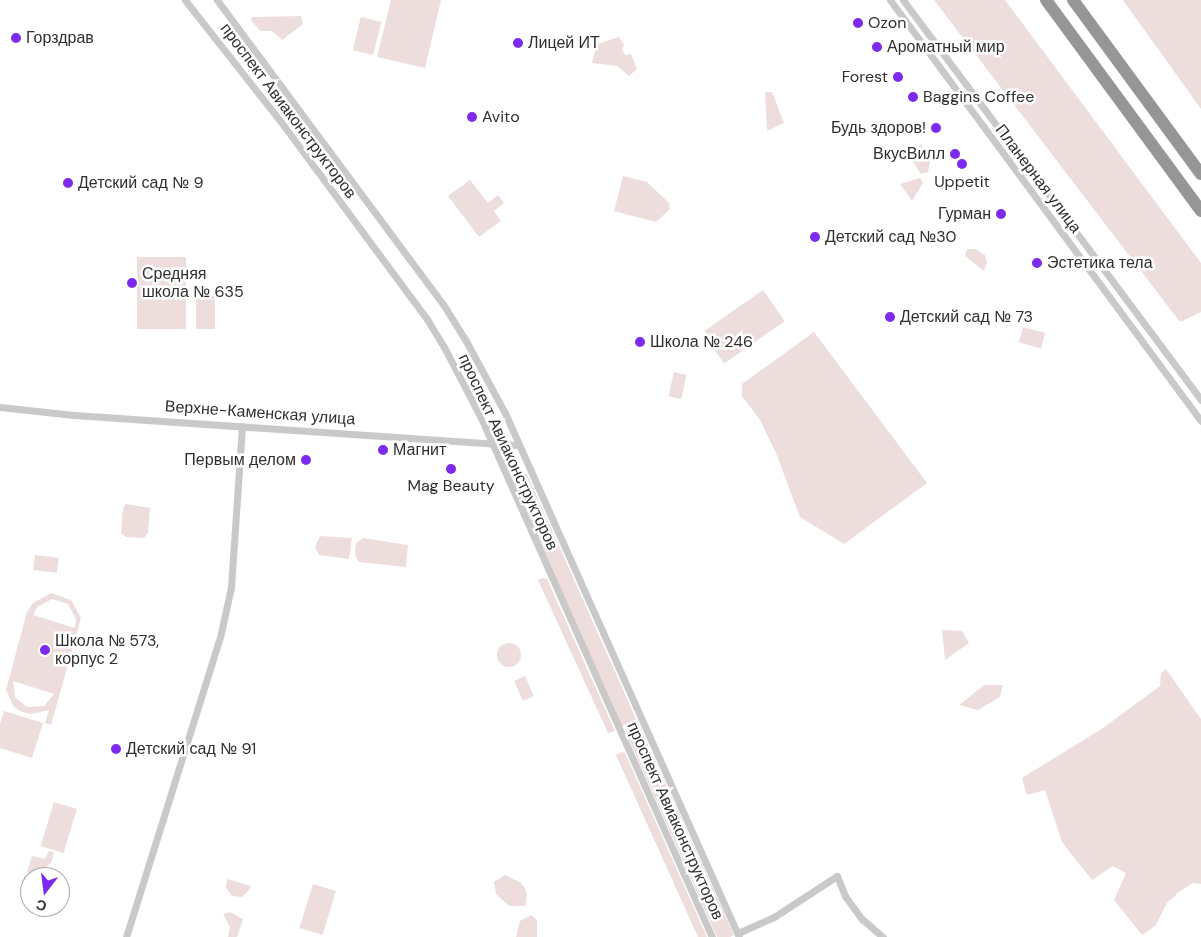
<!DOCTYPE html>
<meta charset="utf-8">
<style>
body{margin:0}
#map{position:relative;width:1201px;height:937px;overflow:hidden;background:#fff;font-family:"DM Sans",sans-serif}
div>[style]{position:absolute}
.green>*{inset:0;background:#eddddd;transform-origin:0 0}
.round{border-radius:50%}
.street>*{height:7px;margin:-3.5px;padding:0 3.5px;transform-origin:3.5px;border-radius:3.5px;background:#c9c9c9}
.highway>*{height:12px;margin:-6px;padding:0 6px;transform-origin:6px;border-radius:6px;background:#969696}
.dots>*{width:14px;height:14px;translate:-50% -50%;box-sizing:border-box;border:2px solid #fff;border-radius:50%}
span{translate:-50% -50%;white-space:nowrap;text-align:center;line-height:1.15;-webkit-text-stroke:5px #fff;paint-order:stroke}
.poi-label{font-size:16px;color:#2f2f2f}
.left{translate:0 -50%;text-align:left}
.right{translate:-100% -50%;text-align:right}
.street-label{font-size:16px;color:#2f2f2f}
.north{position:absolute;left:20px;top:867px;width:50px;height:50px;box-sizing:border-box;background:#fff;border:1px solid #acacac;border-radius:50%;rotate:195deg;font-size:14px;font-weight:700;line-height:20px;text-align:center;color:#2f2f2f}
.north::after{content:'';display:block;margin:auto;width:18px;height:22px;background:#7c2aed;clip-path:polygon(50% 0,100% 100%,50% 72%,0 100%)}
</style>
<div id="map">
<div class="green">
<div style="clip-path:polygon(391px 0,441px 0,425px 68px,377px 57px)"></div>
<div style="clip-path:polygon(934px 0,1005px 0,1201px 263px,1201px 312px,1180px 322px)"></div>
<div style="clip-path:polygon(1123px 0,1201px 0,1201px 109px)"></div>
<div style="clip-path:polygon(301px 16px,303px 24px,282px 40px,272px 31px,260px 31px,251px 20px,252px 17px)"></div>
<div style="left:361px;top:17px;width:21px;height:34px;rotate:14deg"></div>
<div style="clip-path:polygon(619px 37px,624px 45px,622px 49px,625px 55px,631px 54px,637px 69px,629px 76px,617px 66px,592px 63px,597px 44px)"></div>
<div style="clip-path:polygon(765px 92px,772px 92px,784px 123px,767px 131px)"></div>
<div style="clip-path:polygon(921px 144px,931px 156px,928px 172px,921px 174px,910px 157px)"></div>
<div style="clip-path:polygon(623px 176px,647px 182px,669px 203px,670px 209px,656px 222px,614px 211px)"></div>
<div style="clip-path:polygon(920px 178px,923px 183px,912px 201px,900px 184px)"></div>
<div style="clip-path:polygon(470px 180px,488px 203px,498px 195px,504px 203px,494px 211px,501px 221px,479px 237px,448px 196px)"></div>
<div style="clip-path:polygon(967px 249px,975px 249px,985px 255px,987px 262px,984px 271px,965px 256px)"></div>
<div style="left:137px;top:257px;width:49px;height:72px"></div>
<div style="left:763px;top:290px;width:38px;height:74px;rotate:55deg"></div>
<div style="left:196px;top:296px;width:19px;height:33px"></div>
<div style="left:1023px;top:327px;width:23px;height:16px;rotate:15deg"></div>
<div style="clip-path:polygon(814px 332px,927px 483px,844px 544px,800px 517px,776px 453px,760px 420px,742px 396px,742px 384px)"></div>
<div style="left:674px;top:372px;width:13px;height:25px;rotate:13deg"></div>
<div style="left:527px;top:474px;width:269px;height:16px;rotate:66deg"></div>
<div style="clip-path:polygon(126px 504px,150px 508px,148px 533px,144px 538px,126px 537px,121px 533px,123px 508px)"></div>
<div style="clip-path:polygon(320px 536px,352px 538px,349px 559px,319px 555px,315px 547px)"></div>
<div style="clip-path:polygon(363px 538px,408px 545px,406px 567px,359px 562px,355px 555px,356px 543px)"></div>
<div style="left:35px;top:555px;width:24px;height:15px;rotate:7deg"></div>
<div style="clip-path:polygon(543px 578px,547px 579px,615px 731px,608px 733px,538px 580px)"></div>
<div style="clip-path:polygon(evenodd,51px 593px,71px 600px,81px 618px,51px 725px,45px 723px,49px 710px,31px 714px,22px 712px,14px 707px,6px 690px,27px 612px,33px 603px,51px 593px,52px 599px,68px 604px,76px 619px,75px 628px,33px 615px,37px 607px,52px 599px,51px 593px,13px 681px,54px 694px,44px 706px,27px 707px,15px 697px,13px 681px)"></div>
<div style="clip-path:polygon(942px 630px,962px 631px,969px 643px,945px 660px)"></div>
<div class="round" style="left:497px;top:643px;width:24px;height:24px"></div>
<div style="clip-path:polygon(1166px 669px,1201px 719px,1201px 884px,1193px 883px,1179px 892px,1167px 903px,1156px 925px,1142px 935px,1114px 900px,1126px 873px,1113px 866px,1092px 880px,1062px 842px,1045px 790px,1027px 795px,1022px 778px,1103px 728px,1160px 686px,1161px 673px)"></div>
<div style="left:525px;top:676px;width:22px;height:12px;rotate:66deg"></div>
<div style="clip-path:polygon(984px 685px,1003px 685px,1000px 697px,978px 710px,959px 705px)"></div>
<div style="clip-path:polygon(4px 711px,43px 723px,32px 758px,0 748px,0 724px)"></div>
<div style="clip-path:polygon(640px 727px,734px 935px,730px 937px,717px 937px,626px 733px)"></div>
<div style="clip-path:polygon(621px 752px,625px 753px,707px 937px,698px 937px,616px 755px)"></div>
<div style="left:54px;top:802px;width:24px;height:46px;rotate:17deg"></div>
<div style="clip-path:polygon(49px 851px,54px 852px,52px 861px,39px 876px,27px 872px,32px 856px,45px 859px)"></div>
<div style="clip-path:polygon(505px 875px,520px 882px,525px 888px,527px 895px,525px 906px,509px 906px,496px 894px,494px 882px)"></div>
<div style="clip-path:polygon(227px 879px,251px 886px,249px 890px,242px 897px,232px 896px,226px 888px)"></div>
<div style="left:313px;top:884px;width:24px;height:46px;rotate:17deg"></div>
<div style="clip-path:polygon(230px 912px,243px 919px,237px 937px,228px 937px,230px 927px,223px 914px)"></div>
<div style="clip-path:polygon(531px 915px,537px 920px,537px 937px,516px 937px,520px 921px)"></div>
</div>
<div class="street">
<div style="left:185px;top:0;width:160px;rotate:51.8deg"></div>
<div style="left:284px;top:126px;width:240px;rotate:53.5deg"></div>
<div style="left:427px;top:319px;width:33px;rotate:59deg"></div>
<div style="left:444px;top:347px;width:82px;rotate:62.5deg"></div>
<div style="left:482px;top:420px;width:566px;rotate:66.02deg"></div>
<div style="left:217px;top:0;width:379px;rotate:53.4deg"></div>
<div style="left:443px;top:304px;width:44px;rotate:58.1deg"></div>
<div style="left:466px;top:341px;width:82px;rotate:61.6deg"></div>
<div style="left:505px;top:413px;width:574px;rotate:65.94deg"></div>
<div style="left:890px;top:0;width:523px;rotate:53.55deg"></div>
<div style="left:903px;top:0;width:499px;rotate:53.3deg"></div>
<div style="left:0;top:407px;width:74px;rotate:6.2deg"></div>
<div style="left:74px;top:415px;width:445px;rotate:3.9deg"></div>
<div style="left:738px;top:933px;width:39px;rotate:-24deg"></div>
<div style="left:774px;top:917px;width:75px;rotate:-33.1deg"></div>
<div style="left:837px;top:876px;width:22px;rotate:68deg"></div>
<div style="left:845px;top:896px;width:29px;rotate:54deg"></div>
<div style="left:862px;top:919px;width:28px;rotate:41deg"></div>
<div style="left:126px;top:937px;width:318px;rotate:-72.6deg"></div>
<div style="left:221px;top:633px;width:47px;rotate:-77.7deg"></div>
<div style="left:231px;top:587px;width:161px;rotate:-86.1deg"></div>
</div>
<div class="highway">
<div style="left:1046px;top:0;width:262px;rotate:53.7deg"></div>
<div style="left:1073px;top:0;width:216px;rotate:53.7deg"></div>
</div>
<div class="dots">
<div style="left:858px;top:23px;background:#7c2aed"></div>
<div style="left:16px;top:38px;background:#7c2aed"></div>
<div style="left:518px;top:43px;background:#7c2aed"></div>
<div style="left:877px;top:47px;background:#7c2aed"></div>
<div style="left:898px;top:77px;background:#7c2aed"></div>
<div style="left:913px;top:97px;background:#7c2aed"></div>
<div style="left:472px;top:117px;background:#7c2aed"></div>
<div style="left:936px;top:128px;background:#7c2aed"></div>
<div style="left:955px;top:154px;background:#7c2aed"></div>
<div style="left:962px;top:164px;background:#7c2aed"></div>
<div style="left:68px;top:183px;background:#7c2aed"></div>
<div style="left:1001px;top:214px;background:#7c2aed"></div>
<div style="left:815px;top:237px;background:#7c2aed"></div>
<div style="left:1037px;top:263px;background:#7c2aed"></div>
<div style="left:132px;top:283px;background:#7c2aed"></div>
<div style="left:890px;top:317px;background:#7c2aed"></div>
<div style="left:640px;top:342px;background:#7c2aed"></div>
<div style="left:383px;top:450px;background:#7c2aed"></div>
<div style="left:306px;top:460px;background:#7c2aed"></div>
<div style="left:451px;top:469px;background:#7c2aed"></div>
<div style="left:45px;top:650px;background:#7c2aed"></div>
<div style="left:116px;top:749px;background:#7c2aed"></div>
</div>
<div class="poi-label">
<span class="left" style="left:868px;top:23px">Ozon</span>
<span class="left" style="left:26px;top:38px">Горздрав</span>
<span class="left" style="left:528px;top:43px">Лицей ИТ</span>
<span class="left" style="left:887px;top:47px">Ароматный мир</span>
<span class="right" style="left:888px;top:77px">Forest</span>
<span class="left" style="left:923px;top:97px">Baggins Coffee</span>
<span class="left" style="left:482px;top:117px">Avito</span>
<span class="right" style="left:926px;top:128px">Будь здоров!</span>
<span class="right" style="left:945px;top:154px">ВкусВилл</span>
<span style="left:962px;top:182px">Uppetit</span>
<span class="left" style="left:78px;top:183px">Детский сад № 9</span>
<span class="right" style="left:991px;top:214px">Гурман</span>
<span class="left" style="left:825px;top:237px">Детский сад №30</span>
<span class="left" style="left:1047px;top:263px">Эстетика тела</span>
<span class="left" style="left:142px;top:283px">Средняя<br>школа № 635</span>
<span class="left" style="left:900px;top:317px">Детский сад № 73</span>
<span class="left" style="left:650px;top:342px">Школа № 246</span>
<span class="left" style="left:393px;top:450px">Магнит</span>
<span class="right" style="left:296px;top:460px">Первым делом</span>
<span style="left:451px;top:486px">Mag Beauty</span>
<span class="left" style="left:55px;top:650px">Школа № 573,<br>корпус 2</span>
<span class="left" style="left:126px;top:749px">Детский сад № 91</span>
</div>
<div class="street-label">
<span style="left:288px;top:111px;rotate:53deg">проспект Авиаконструкторов</span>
<span style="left:1038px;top:179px;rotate:53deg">Планерная улица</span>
<span style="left:260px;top:413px;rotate:4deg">Верхне-Каменская улица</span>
<span style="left:508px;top:452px;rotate:65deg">проспект Авиаконструкторов</span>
<span style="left:675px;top:821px;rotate:66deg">проспект Авиаконструкторов</span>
</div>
<div class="north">С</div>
</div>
